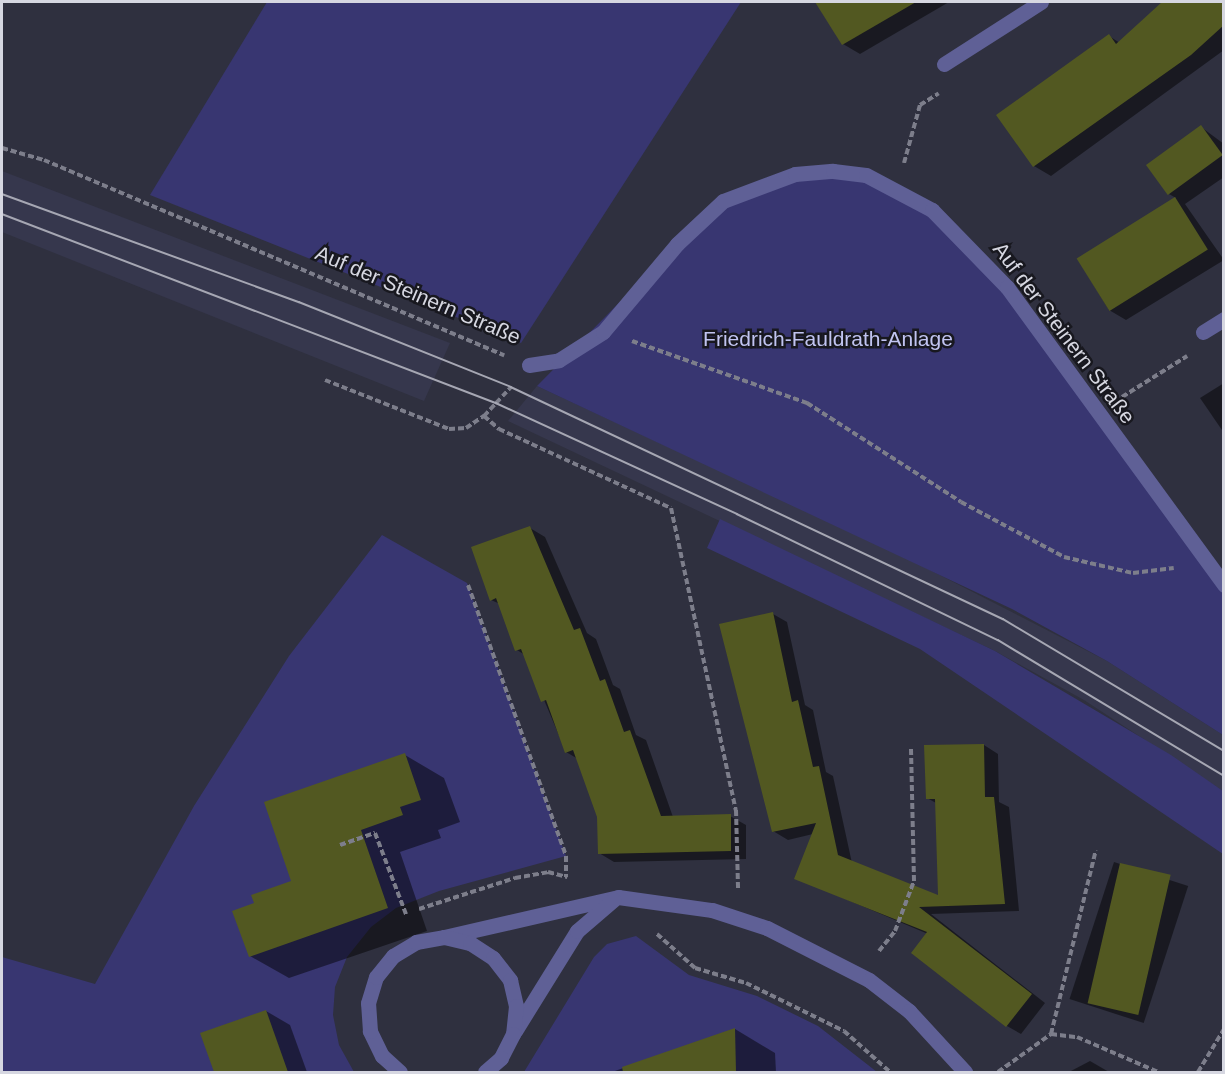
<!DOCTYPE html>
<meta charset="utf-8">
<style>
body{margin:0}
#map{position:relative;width:1225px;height:1074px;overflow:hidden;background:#2f303f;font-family:Arial,sans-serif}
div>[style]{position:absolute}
.built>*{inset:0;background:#36374d}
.green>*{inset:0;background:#383671}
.shadow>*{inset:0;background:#0007;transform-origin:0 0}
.building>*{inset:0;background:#525821;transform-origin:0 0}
.path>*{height:4px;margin-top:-2px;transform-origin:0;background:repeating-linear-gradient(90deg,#7d7e8b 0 6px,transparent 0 9px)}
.minor>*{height:15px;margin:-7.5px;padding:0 7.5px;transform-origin:7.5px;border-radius:7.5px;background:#5f6096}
.tram>*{height:1.5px;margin:-0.75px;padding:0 0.75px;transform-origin:0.75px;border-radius:0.75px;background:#a6a7b3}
span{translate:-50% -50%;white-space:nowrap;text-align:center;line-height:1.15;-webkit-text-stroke:5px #18181f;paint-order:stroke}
.street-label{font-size:21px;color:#d6d7e1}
.park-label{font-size:21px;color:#c1c4f1}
.frame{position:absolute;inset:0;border:3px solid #d6d7e1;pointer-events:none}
</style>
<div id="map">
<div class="built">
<div style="clip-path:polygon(2px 171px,450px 343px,424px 401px,2px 232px)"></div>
<div style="clip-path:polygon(537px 386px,893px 551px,1107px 661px,1223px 735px,1223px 791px,1084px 700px,995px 651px,508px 421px)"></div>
</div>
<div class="green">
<div style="clip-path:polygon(267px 2px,741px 2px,521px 343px,150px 195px)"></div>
<div style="clip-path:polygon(866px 175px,966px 241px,1223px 585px,1223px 735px,1107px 661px,1012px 609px,537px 386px,677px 244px,757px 185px)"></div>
<div style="clip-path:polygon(720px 519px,995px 651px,1171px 755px,1223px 791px,1223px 854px,920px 649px,707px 548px)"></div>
<div style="clip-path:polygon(382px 535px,467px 583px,566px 856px,439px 891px,396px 908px,371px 927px,347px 957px,335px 987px,333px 1015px,339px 1045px,354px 1072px,2px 1072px,2px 957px,95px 984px,194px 806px,289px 656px)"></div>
<div style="clip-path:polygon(636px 936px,689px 975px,757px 996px,818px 1026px,877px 1072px,524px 1072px,594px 957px,607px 944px)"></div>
</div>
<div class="shadow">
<div style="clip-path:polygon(817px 2px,949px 2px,860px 54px,843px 44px)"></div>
<div style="clip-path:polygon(1164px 2px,1224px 2px,1224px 50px,1051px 176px,1034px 166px,998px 115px,1109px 36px,1120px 43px)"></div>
<div style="clip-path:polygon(1201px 127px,1224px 144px,1224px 177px,1185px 204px,1224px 260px,1126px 320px,1109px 310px,1078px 259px,1176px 198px,1169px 194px)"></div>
<div style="clip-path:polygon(1224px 383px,1224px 433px,1200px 398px)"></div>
<div style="clip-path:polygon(530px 528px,545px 537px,587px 633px,596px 639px,613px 685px,620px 689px,636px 735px,646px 740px,673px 817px,730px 816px,746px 825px,746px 859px,614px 862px,599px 853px,598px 816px,578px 759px,566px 752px,525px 655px,517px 650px,500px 604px,491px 600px)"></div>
<div style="clip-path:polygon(773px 614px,787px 622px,805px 705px,813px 710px,826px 772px,833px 776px,852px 863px,940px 897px,936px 803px,927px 798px,984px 745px,998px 754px,999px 802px,1009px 807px,1019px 911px,931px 914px,1045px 1003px,1021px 1034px,1007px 1026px,928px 934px,796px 878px,813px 834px,788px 840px,773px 831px,721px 625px)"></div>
<div style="clip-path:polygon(405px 755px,444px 778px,460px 822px,438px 830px,441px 838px,400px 852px,427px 931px,289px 978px,250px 956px,256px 904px,293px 882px)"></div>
<div style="left:1114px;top:862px;width:78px;height:144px;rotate:18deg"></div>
<div style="clip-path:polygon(266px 1011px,290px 1025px,307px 1072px,216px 1072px,202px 1033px)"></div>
<div style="clip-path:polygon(735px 1029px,775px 1053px,776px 1072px,612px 1072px)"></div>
<div style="clip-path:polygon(1090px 1061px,1109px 1072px,1069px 1072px)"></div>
</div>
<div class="building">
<div style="clip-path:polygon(815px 2px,916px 2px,842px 45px)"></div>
<div style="clip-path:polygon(1162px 2px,1224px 2px,1224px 25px,1191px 55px,1033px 167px,996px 115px,1109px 34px,1116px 44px)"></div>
<div style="left:1201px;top:125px;width:37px;height:68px;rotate:54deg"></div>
<div style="left:1175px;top:197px;width:62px;height:116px;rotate:58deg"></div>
<div style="clip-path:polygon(530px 526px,574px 630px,580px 628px,600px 681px,605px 679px,624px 732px,630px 730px,661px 816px,731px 814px,731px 851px,598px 854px,597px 817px,573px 750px,565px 753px,546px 700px,541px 702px,521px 649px,515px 651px,496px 598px,490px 601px,471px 547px)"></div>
<div style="clip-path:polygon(773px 612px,792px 702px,798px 700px,813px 767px,819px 766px,838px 855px,938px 895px,935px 799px,926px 799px,924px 745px,984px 744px,985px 797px,994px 797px,1005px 904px,919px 907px,1032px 994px,1006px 1027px,911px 953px,927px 932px,794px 879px,816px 823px,772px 832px,719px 624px)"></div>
<div style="clip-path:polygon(405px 753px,421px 800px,400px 807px,403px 815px,361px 830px,388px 908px,249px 957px,232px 911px,254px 903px,251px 895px,291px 881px,264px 802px)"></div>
<div style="left:1120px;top:863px;width:52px;height:144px;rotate:13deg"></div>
<div style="clip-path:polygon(266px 1010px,288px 1072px,214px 1072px,200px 1033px)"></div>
<div style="clip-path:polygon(735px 1028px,736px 1072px,623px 1072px,622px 1067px)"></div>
</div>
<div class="path">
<div style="left:2px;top:148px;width:44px;rotate:15.9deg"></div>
<div style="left:44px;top:160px;width:500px;rotate:23deg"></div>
<div style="left:904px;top:163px;width:60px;rotate:-74.6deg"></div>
<div style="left:920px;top:105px;width:22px;rotate:-32deg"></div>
<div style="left:632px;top:341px;width:186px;rotate:19.5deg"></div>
<div style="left:807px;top:403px;width:183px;rotate:32.7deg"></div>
<div style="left:961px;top:502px;width:117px;rotate:28.1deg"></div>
<div style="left:1064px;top:557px;width:71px;rotate:13.1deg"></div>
<div style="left:1133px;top:573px;width:41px;rotate:-7deg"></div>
<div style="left:325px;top:380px;width:133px;rotate:21.6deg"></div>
<div style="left:449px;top:429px;width:17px;rotate:-3deg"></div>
<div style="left:466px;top:428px;width:22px;rotate:-34deg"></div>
<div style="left:484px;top:416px;width:40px;rotate:-47deg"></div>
<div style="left:1122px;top:397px;width:77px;rotate:-32.2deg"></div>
<div style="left:484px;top:416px;width:20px;rotate:41deg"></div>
<div style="left:499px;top:429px;width:189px;rotate:24.7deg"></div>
<div style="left:671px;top:508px;width:309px;rotate:77.9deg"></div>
<div style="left:736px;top:810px;width:79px;rotate:88.5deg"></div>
<div style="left:468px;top:585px;width:288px;rotate:70.1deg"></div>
<div style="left:566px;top:856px;width:21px;rotate:90deg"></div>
<div style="left:340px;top:845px;width:37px;rotate:-19deg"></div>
<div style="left:375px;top:833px;width:87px;rotate:69.1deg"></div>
<div style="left:419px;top:909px;width:101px;rotate:-17.9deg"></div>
<div style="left:515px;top:878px;width:34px;rotate:-10deg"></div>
<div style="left:548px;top:872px;width:20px;rotate:15deg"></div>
<div style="left:657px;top:934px;width:51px;rotate:41.8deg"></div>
<div style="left:695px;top:968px;width:53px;rotate:16.4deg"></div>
<div style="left:746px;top:983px;width:109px;rotate:26.1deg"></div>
<div style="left:844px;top:1031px;width:62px;rotate:41.7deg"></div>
<div style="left:879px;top:951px;width:26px;rotate:-51deg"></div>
<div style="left:895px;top:931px;width:53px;rotate:-69.2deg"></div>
<div style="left:914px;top:881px;width:133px;rotate:-91.3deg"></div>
<div style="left:1051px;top:1034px;width:189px;rotate:-76.3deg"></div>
<div style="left:998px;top:1072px;width:65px;rotate:-35.6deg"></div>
<div style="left:1051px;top:1034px;width:26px;rotate:7deg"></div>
<div style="left:1077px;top:1037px;width:88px;rotate:23.4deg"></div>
<div style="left:1198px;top:1072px;width:50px;rotate:-58.8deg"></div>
</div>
<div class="minor">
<div style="left:944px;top:64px;width:115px;rotate:-32.6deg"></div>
<div style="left:1203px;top:332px;width:25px;rotate:-32deg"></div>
<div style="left:529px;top:365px;width:30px;rotate:-9deg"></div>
<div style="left:559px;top:360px;width:52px;rotate:-32.5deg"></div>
<div style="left:603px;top:332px;width:115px;rotate:-49.9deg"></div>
<div style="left:677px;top:244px;width:63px;rotate:-43.1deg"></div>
<div style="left:723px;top:201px;width:77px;rotate:-20.6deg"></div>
<div style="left:795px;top:174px;width:38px;rotate:-5deg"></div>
<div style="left:833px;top:171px;width:33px;rotate:7deg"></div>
<div style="left:866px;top:175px;width:75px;rotate:27.9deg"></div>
<div style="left:932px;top:210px;width:107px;rotate:45.8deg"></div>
<div style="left:1007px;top:287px;width:369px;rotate:53.9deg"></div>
<div style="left:444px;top:937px;width:179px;rotate:-12.9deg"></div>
<div style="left:618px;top:897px;width:95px;rotate:7.9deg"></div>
<div style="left:712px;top:910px;width:58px;rotate:18.1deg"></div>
<div style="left:767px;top:928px;width:114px;rotate:27deg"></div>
<div style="left:869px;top:980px;width:51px;rotate:37.8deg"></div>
<div style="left:909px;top:1011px;width:83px;rotate:47.4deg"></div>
<div style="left:515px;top:1031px;width:118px;rotate:-58.2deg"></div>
<div style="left:577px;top:931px;width:48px;rotate:-40.7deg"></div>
<div style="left:400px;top:1072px;width:24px;rotate:-138deg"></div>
<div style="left:382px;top:1056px;width:28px;rotate:-116deg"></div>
<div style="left:370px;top:1031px;width:28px;rotate:-94deg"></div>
<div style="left:368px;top:1003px;width:27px;rotate:-73deg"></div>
<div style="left:376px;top:977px;width:27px;rotate:-51deg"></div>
<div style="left:393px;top:956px;width:27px;rotate:-31deg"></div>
<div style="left:416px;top:942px;width:28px;rotate:-10deg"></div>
<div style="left:444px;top:937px;width:27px;rotate:13deg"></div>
<div style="left:470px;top:943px;width:27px;rotate:33deg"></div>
<div style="left:493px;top:958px;width:28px;rotate:52deg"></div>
<div style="left:510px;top:980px;width:27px;rotate:77deg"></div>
<div style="left:516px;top:1006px;width:28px;rotate:96deg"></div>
<div style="left:513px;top:1034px;width:27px;rotate:117deg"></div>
<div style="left:501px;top:1058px;width:21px;rotate:139deg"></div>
</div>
<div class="tram">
<div style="left:2px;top:194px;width:316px;rotate:20deg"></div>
<div style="left:299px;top:302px;width:228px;rotate:21.8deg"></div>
<div style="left:511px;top:387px;width:544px;rotate:25.25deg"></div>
<div style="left:1003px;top:619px;width:257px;rotate:30.8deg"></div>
<div style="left:2px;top:214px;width:529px;rotate:20.94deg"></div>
<div style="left:496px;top:403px;width:265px;rotate:24.7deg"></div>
<div style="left:737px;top:514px;width:290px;rotate:25.8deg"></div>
<div style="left:998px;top:640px;width:264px;rotate:31deg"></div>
</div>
<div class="street-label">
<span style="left:418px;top:295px;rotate:23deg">Auf der Steinern Straße</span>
<span style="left:1064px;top:333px;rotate:53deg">Auf der Steinern Straße</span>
</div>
<div class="park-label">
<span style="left:828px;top:339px">Friedrich-Fauldrath-Anlage</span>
</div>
<div class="frame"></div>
</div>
